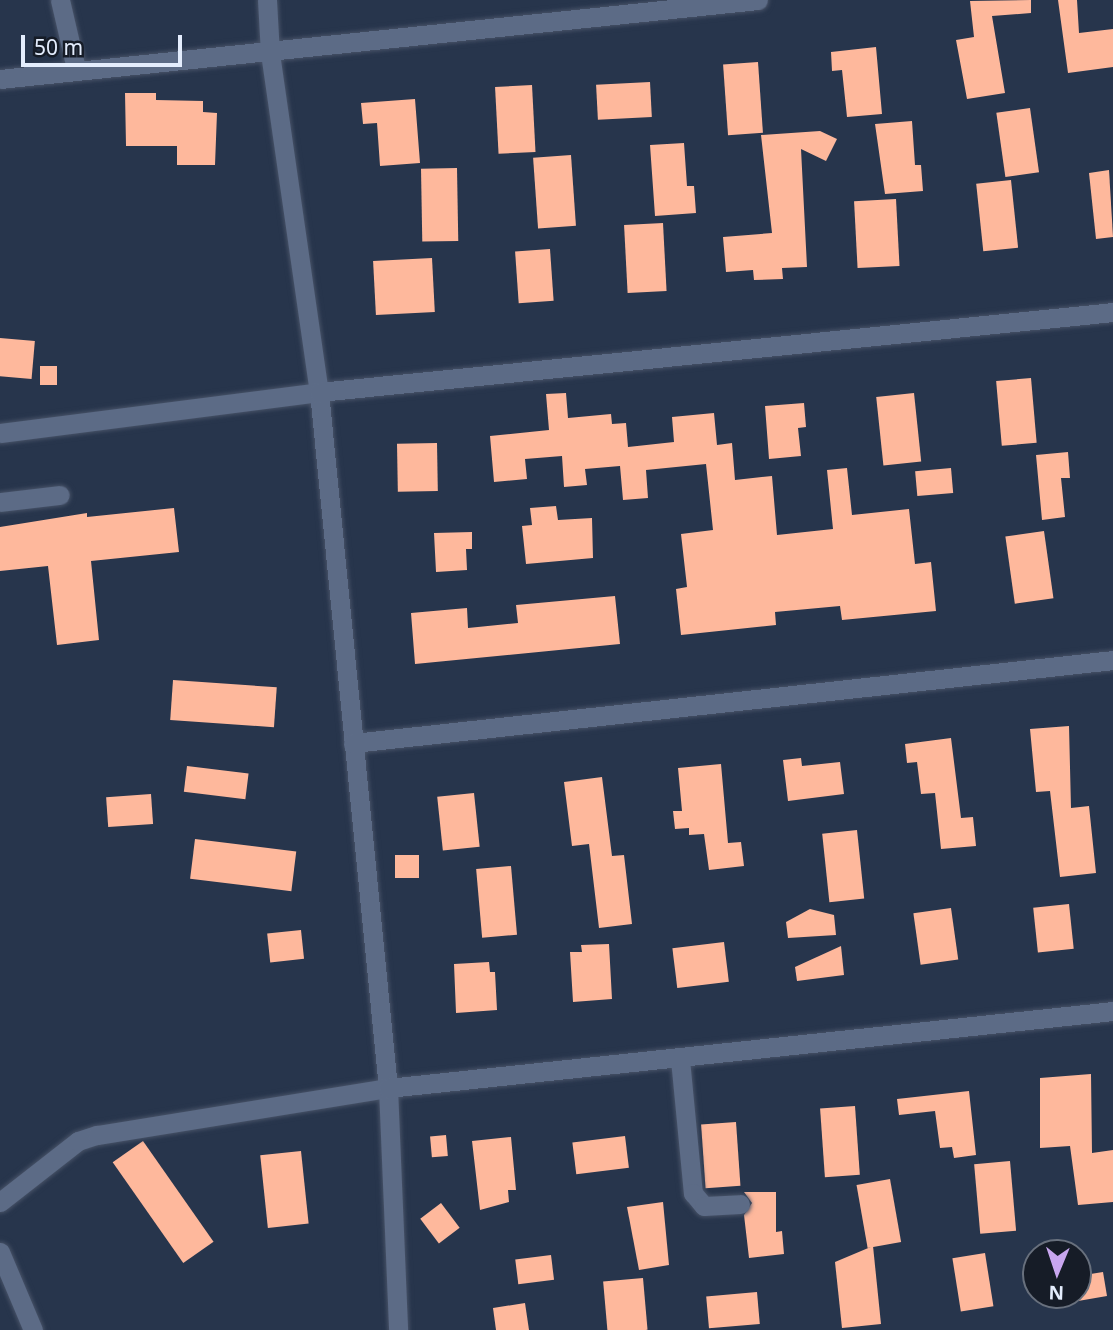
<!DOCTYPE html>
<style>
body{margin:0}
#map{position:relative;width:1113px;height:1330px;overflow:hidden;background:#27354c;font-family:"Noto Sans",sans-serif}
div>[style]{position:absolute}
.building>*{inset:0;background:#feb89c;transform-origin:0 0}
.roads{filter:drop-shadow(0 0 2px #475267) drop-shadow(0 0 2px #475267)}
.minor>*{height:19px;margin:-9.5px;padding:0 9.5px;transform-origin:9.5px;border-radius:9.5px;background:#5c6b86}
span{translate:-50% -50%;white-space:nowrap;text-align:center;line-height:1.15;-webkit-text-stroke:7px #161c27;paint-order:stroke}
.north{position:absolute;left:1022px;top:1239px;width:70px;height:70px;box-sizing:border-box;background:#161c27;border:2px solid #68707d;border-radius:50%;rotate:182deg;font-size:19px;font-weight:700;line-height:28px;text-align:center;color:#e4edfd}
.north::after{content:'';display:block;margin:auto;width:24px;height:32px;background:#c8a6ef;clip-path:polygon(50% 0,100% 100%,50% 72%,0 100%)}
.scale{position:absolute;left:21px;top:35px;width:161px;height:32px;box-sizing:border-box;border:4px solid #e4edfd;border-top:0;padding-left:9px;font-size:21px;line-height:24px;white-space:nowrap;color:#e4edfd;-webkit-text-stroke:5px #161c27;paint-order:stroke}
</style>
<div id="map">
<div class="building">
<div style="clip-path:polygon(1031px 0,1031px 13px,992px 16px,1005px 93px,967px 99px,956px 40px,974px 37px,970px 1px)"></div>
<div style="clip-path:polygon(1058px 0,1077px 0,1079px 33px,1113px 29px,1113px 67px,1068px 73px)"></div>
<div style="clip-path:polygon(876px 47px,882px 114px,847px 117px,842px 70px,832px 71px,831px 52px)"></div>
<div style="left:758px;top:62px;width:71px;height:35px;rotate:86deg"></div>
<div style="left:650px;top:82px;width:35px;height:54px;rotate:87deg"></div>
<div style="left:532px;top:85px;width:67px;height:37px;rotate:87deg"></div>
<div style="clip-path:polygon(125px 93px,156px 93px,156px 100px,203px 101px,203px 112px,217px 113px,215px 165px,177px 165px,177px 146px,126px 146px)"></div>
<div style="clip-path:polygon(415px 99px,420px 163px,380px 166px,377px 123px,363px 124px,361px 103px)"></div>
<div style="left:1030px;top:108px;width:65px;height:34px;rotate:82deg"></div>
<div style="clip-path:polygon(912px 121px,915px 165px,921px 165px,923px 191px,885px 194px,875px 124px)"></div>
<div style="clip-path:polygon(820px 131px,837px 139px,826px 161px,801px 149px,807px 267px,782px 268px,783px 279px,754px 280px,753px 270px,726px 272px,723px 237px,772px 233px,761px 135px)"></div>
<div style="clip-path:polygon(684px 143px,687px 186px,694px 186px,696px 213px,655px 216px,650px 145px)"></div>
<div style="left:571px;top:155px;width:71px;height:38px;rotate:86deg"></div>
<div style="left:457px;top:168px;width:73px;height:36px;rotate:89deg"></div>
<div style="clip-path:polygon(1109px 170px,1113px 237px,1096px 239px,1089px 173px)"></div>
<div style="left:1011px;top:180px;width:68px;height:35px;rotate:84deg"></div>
<div style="left:896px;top:199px;width:67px;height:42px;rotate:87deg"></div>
<div style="left:663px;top:223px;width:68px;height:39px;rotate:87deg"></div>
<div style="left:550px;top:249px;width:52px;height:35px;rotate:86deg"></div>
<div style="left:432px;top:258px;width:54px;height:59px;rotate:87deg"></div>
<div style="left:0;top:338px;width:35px;height:38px;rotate:5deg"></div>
<div style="left:40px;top:366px;width:17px;height:19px"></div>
<div style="left:1031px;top:378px;width:65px;height:35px;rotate:85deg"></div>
<div style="clip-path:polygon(566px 393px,568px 418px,611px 414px,612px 424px,626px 423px,628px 447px,674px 442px,672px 417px,714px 413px,717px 445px,732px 443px,735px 480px,772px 476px,777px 535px,833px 529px,827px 470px,847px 468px,852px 515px,909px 509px,915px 564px,931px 562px,936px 611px,842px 620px,840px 606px,775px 612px,776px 625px,681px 635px,676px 589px,687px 587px,681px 534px,713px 530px,706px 464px,646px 470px,648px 498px,623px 500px,620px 466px,585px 469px,587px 485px,564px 487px,562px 456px,525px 459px,527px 479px,494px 482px,490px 436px,549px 430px,546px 394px)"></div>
<div style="left:914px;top:393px;width:69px;height:38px;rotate:84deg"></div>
<div style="clip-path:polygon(804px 403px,806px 427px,798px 428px,801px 456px,769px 459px,765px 406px)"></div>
<div style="left:437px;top:443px;width:48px;height:40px;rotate:89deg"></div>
<div style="clip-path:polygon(1068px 452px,1070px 478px,1061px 478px,1065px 517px,1042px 520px,1036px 455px)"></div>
<div style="left:951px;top:468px;width:25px;height:36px;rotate:85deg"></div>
<div style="clip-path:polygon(556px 506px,558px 520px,592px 518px,593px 558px,526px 564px,522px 526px,532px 525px,530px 508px)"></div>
<div style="clip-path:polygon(174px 508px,179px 552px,91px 561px,99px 640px,57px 645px,48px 566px,0 571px,0 527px,87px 513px,87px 517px)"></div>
<div style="left:1044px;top:531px;width:68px;height:39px;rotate:82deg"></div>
<div style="clip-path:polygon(472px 532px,472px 549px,466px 549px,467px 570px,436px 572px,434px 533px)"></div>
<div style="clip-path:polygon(615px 596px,620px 644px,415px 664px,411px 613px,467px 608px,468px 628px,518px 623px,516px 605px)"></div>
<div style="left:173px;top:680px;width:104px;height:40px;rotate:4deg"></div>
<div style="clip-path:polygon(1069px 726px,1071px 808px,1089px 806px,1096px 873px,1060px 877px,1050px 791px,1036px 792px,1030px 729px)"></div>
<div style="clip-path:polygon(951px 738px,961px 818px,973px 817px,976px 846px,941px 849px,935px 793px,921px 794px,917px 762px,907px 763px,905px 744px)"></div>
<div style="clip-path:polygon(801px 758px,802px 766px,840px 762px,844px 794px,788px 801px,783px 760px)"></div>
<div style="clip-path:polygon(721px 764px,728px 843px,741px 842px,744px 866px,709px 870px,704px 834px,689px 835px,689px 828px,675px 829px,673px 811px,682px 811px,678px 768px)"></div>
<div style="left:187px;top:766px;width:62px;height:26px;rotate:7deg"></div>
<div style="clip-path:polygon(602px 777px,612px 856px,624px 855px,632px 924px,599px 928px,589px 844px,572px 846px,564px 782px)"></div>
<div style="left:474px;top:793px;width:54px;height:37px;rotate:84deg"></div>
<div style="left:151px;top:794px;width:30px;height:45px;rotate:86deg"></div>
<div style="left:857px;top:830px;width:69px;height:35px;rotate:84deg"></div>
<div style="left:195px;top:839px;width:102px;height:40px;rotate:7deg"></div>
<div style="left:395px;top:855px;width:24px;height:23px"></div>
<div style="left:511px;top:866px;width:69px;height:35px;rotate:85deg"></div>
<div style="left:1069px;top:904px;width:45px;height:36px;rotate:84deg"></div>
<div style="left:951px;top:908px;width:52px;height:38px;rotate:82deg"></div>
<div style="clip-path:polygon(810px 909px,834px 915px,836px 935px,788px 938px,786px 922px)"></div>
<div style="left:301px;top:930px;width:29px;height:34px;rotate:84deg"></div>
<div style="left:724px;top:942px;width:40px;height:52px;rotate:83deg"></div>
<div style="clip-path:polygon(609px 944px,612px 999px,573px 1002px,570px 952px,582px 952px,581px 945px)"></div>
<div style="clip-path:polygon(841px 946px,844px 975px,797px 981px,795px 967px)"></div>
<div style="clip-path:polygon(489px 962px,490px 972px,495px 972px,497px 1010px,456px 1013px,454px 964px)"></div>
<div style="clip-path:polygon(1091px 1074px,1092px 1153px,1113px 1150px,1113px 1202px,1078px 1205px,1070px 1146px,1040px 1148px,1040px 1078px)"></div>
<div style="clip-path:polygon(969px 1091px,976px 1155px,954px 1158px,952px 1147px,940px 1148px,935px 1111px,899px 1115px,897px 1099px)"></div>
<div style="left:855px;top:1106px;width:69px;height:35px;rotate:86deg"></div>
<div style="left:736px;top:1122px;width:64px;height:35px;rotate:86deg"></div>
<div style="left:446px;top:1135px;width:21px;height:16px;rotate:85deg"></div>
<div style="left:625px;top:1136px;width:32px;height:53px;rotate:83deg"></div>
<div style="clip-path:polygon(511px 1137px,516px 1190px,508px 1190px,509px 1202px,480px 1210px,472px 1141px)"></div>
<div style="left:143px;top:1141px;width:123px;height:37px;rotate:55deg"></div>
<div style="left:301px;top:1151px;width:73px;height:41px;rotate:84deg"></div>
<div style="left:1010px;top:1161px;width:70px;height:36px;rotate:85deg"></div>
<div style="left:890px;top:1179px;width:64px;height:34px;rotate:80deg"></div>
<div style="clip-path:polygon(744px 1192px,776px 1192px,776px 1232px,782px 1231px,784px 1254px,749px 1258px,744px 1215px,752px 1203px)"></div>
<div style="clip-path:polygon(663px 1202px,669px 1265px,639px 1270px,627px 1207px)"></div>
<div style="left:441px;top:1203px;width:31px;height:26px;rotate:53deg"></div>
<div style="clip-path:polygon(873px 1246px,881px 1324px,842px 1328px,835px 1262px)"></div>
<div style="left:985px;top:1253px;width:54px;height:33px;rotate:81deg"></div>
<div style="left:551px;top:1255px;width:25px;height:36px;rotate:83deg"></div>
<div style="clip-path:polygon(1103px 1272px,1107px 1296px,1078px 1301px,1078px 1276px)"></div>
<div style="left:643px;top:1278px;width:52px;height:40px;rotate:85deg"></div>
<div style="left:757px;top:1292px;width:32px;height:51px;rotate:85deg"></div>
<div style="clip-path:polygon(525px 1303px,529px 1330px,496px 1330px,493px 1308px)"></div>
</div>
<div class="roads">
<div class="minor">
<div style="left:60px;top:0;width:71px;rotate:76.9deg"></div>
<div style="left:267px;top:0;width:53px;rotate:86.8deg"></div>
<div style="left:270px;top:53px;width:343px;rotate:81.8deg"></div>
<div style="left:319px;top:392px;width:699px;rotate:84.34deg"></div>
<div style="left:388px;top:1088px;width:242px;rotate:87.6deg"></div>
<div style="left:0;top:79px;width:762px;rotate:-5.95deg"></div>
<div style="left:0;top:433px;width:322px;rotate:-7.3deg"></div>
<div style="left:319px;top:392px;width:798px;rotate:-5.75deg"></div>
<div style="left:0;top:502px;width:60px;rotate:-6.7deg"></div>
<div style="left:353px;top:743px;width:765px;rotate:-6.23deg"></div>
<div style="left:680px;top:1059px;width:135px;rotate:84.5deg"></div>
<div style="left:693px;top:1193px;width:17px;rotate:50deg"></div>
<div style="left:704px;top:1206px;width:36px;rotate:-3deg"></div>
<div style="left:0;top:1202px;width:99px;rotate:-38deg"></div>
<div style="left:78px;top:1141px;width:20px;rotate:-18deg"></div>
<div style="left:97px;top:1135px;width:295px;rotate:-9.2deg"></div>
<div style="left:388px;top:1088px;width:729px;rotate:-6.06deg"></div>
<div style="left:0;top:1252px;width:85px;rotate:67.1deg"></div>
</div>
</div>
<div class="north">N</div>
<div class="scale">50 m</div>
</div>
